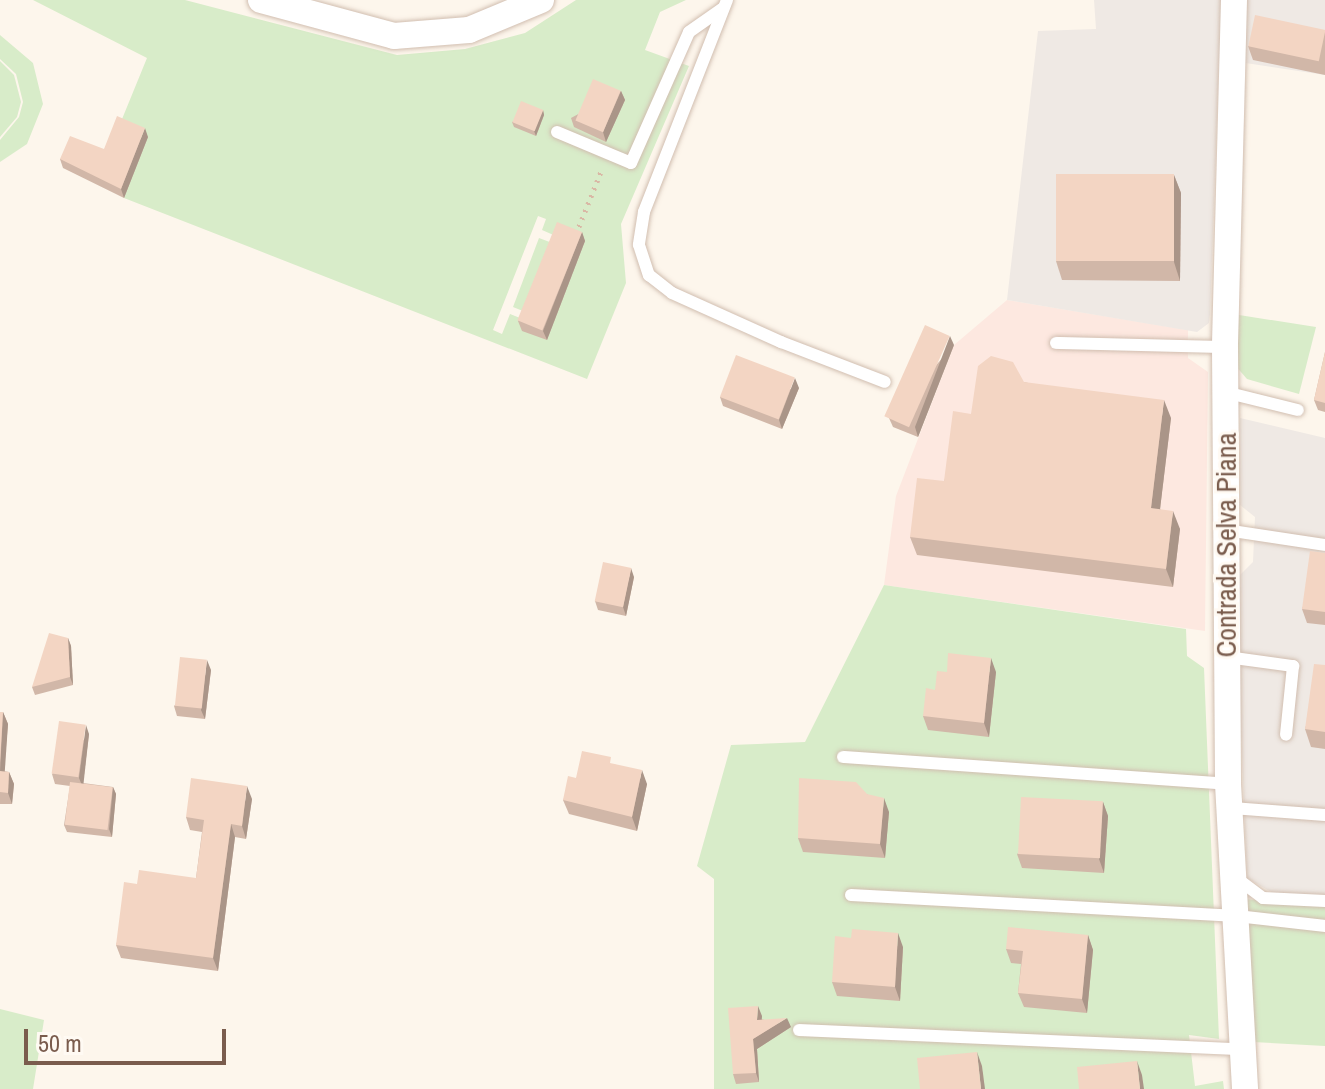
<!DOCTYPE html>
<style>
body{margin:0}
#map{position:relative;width:1325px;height:1089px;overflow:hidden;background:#fdf6ec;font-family:"Archivo Narrow",sans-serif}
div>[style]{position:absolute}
.commercial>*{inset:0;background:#fde8e0}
.industrial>*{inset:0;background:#efe9e4}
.green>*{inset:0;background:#d8ecc9}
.path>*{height:5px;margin-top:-2.5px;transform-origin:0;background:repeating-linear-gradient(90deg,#d9b8a5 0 2px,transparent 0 8px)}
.roads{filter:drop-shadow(0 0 2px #d1beb0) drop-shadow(0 0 2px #d1beb0)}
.lane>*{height:12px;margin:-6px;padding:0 6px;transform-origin:6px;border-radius:6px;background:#fff}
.street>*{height:26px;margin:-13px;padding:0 13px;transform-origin:13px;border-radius:13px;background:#fff}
.wall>*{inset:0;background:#d1b7a8}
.shaded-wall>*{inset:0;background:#aa9588}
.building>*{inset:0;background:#f3d5c3;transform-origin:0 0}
span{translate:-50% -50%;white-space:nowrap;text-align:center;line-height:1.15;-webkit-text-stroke:6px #fffaf3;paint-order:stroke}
.street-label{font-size:28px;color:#7a5c4d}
.scale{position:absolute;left:24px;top:1029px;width:202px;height:36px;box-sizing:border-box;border:4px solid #7a5c4d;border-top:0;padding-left:10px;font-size:24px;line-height:28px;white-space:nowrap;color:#7a5c4d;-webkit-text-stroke:6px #fffaf3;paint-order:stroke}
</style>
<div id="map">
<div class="commercial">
<div style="clip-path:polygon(1007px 300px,1188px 330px,1188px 358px,1208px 372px,1205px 631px,884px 585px,896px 496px,954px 345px)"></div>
</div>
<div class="industrial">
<div style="clip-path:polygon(1094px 0,1325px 0,1325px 75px,1219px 59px,1210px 314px,1209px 323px,1197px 332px,1007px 300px,1038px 31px,1096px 29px)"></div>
<div style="clip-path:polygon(1240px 418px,1325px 438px,1325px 895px,1273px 893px,1247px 878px,1235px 580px,1253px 562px,1255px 517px,1240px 505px)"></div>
</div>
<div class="green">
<div style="clip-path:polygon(evenodd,33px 0,185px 0,397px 55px,465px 49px,525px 33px,576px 0,686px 0,660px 12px,645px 50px,689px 66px,621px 224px,626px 283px,587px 379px,124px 198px,120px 124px,147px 58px,33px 0,538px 216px,546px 219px,542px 230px,558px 237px,555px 244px,539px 238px,513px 307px,528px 313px,525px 320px,510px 314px,502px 334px,493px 330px,538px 216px)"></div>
<div style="clip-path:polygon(0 35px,33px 63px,43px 104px,27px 144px,0 162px,0 140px,19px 117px,23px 102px,16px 74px,0 59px)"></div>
<div style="clip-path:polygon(0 61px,14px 75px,21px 102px,17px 117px,0 137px)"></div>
<div style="clip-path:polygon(1239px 315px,1316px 327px,1299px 394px,1247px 379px,1234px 364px)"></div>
<div style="clip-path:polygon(884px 585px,1186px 629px,1187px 656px,1204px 668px,1219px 1039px,1189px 1035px,1195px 1086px,1223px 1081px,1224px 1089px,714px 1089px,714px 879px,697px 866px,731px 745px,805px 742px)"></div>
<div style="clip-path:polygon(1241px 899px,1325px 904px,1325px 1046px,1253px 1042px)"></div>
<div style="clip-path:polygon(0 1009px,44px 1020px,33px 1089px,0 1089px)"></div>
</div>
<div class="path">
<div style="left:576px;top:234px;width:70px;rotate:-68.2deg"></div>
</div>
<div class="roads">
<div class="lane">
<div style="left:727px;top:0;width:228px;rotate:111.4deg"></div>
<div style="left:644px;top:212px;width:33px;rotate:99deg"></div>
<div style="left:639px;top:245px;width:32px;rotate:72deg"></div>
<div style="left:649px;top:275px;width:29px;rotate:38deg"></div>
<div style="left:672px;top:293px;width:120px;rotate:24.2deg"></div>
<div style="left:781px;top:342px;width:111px;rotate:21deg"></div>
<div style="left:557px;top:132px;width:80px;rotate:22.7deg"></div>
<div style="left:631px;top:163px;width:143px;rotate:-66.1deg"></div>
<div style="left:689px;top:32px;width:42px;rotate:-35.2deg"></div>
<div style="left:1056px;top:343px;width:169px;rotate:1.4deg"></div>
<div style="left:1225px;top:392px;width:75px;rotate:13.9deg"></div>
<div style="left:1226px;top:530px;width:100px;rotate:8.6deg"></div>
<div style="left:1227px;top:657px;width:67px;rotate:7.8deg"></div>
<div style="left:1293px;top:666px;width:69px;rotate:95.8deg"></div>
<div style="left:843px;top:757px;width:386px;rotate:4deg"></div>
<div style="left:1232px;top:808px;width:93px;rotate:4.3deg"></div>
<div style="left:1235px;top:877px;width:35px;rotate:37deg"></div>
<div style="left:1263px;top:898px;width:62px;rotate:2.8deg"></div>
<div style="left:851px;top:895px;width:387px;rotate:3.1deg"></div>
<div style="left:1237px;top:916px;width:89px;rotate:6.5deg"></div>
<div style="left:799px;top:1030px;width:444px;rotate:2.5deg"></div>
</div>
<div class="street">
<div style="left:261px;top:0;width:138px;rotate:15.1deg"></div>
<div style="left:394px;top:36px;width:75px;rotate:-4.6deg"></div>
<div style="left:469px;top:30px;width:78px;rotate:-22.6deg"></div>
<div style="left:1234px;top:0;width:347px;rotate:91.5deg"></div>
<div style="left:1225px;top:347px;width:437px;rotate:89.6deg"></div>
<div style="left:1228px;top:784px;width:305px;rotate:86.8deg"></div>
</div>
</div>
<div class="wall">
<div style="clip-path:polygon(1325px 30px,1325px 75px,1253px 60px,1248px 46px)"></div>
<div style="clip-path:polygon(621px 91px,625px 100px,606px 142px,574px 127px,571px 118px)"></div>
<div style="clip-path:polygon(543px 110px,544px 115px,536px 136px,514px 127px,512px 122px)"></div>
<div style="clip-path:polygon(148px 137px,124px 198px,63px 168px,60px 159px,104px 149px)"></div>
<div style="clip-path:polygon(1174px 175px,1181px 193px,1180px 281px,1062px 280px,1056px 261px)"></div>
<div style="clip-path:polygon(582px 232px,585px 241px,547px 340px,522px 331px,518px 321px)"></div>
<div style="clip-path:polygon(954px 345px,918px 437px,893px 427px,889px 418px)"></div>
<div style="clip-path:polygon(1325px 352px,1325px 412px,1318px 410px,1314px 400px)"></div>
<div style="clip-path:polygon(1024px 382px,1171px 418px,1160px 509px,1180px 529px,1173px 587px,917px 555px,910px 537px,944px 481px,971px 414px)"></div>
<div style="clip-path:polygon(799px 388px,782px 429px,723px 406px,720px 397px)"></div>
<div style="clip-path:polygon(1325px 553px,1325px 625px,1307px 623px,1302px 609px)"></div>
<div style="clip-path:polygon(634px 577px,626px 616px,598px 610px,595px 601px)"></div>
<div style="clip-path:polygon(68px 638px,71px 646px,73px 685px,35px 695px,32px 687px)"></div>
<div style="clip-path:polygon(1325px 665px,1325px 749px,1311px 747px,1305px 729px)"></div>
<div style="clip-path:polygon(211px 670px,205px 719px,177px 716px,174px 706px)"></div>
<div style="clip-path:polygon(947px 672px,996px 672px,989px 737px,928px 730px,923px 716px,935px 690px)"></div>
<div style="clip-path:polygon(0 712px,3px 712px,8px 724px,4px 771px,9px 772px,14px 784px,12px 804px,0 804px)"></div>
<div style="clip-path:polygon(89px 734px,83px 783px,113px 787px,116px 794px,112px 837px,67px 832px,64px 825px,70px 786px,55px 784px,52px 774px)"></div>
<div style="clip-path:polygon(614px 764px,647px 784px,637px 831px,569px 814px,563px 800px,576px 778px)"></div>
<div style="clip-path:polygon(867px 794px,889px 812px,885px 858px,803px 852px,798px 838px)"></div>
<div style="clip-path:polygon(252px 799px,246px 839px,235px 837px,218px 971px,121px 958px,116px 945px,137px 884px,196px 878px,202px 832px,190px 830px,186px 817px)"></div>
<div style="clip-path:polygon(1103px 802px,1108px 816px,1104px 873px,1022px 868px,1017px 854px)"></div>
<div style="clip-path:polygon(1088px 935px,1093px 950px,1087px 1013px,1024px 1007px,1018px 993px,1021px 964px,1011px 963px,1006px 949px)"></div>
<div style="clip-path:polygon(851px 938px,903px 947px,900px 1001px,837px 996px,832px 982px)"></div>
<div style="clip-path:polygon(762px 1016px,761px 1019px,791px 1027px,757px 1049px,759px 1082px,736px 1084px,733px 1074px)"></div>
</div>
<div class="shaded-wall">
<div style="clip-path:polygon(621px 91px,625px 100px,606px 142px,603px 132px)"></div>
<div style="clip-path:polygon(543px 110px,544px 115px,536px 136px,534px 131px)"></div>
<div style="clip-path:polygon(145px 128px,148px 137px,124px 198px,121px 189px)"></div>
<div style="clip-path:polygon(1174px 175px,1181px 193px,1180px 281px,1174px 262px)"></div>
<div style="clip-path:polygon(582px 232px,585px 241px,547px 340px,543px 331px)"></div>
<div style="clip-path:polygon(950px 336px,954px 345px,918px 437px,915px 427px)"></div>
<div style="clip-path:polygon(795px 378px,799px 388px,782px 429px,779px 420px)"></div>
<div style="clip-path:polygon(1164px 400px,1171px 418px,1158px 526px,1151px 508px)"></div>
<div style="clip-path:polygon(1173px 511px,1180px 529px,1173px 587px,1166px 569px)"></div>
<div style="clip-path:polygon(631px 568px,634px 577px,626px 616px,623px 607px)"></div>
<div style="clip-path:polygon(68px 638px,71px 646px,73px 685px,70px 677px)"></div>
<div style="clip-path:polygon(991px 658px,996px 672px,989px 737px,984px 723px)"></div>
<div style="clip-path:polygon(207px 660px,211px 670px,205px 719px,201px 710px)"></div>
<div style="clip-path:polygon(3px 712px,8px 724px,4px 783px,0 772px)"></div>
<div style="clip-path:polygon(86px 725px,89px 734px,83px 788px,79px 778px)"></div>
<div style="clip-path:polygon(642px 770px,647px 784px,637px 831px,632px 817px)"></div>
<div style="clip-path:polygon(9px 772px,14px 784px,12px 804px,8px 793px)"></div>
<div style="clip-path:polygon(247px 786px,252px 799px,246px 839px,242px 826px)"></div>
<div style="clip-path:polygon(113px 787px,116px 794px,112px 837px,109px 829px)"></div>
<div style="clip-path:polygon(884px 798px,889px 812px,885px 858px,880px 844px)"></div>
<div style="clip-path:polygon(1103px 802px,1108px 816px,1104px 873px,1099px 859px)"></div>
<div style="clip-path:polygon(231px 824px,235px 837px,218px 971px,213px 958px)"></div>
<div style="clip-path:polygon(898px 933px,903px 947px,900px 1001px,895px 987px)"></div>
<div style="clip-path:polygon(1088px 935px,1093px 950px,1087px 1013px,1082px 999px)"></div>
<div style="clip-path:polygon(758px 1006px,762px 1016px,761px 1029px,757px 1020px)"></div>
<div style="clip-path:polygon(787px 1018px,791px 1027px,757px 1049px,759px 1082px,756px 1073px,753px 1039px)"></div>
<div style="clip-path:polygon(977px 1052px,982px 1066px,985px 1089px,981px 1089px)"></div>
<div style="clip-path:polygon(1137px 1061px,1142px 1075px,1144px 1089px,1140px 1089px)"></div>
</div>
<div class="building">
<div style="left:1255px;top:15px;width:72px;height:32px;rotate:12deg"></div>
<div style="left:593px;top:79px;width:30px;height:45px;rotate:23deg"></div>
<div style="left:521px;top:101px;width:24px;height:23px;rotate:22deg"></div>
<div style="clip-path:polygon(117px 116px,145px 128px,121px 189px,60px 159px,70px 136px,104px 149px)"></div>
<div style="left:1056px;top:174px;width:118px;height:87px"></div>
<div style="left:557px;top:222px;width:27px;height:106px;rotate:22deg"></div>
<div style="left:925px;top:325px;width:27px;height:100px;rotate:24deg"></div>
<div style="clip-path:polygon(1325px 352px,1325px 403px,1314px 400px)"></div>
<div style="left:736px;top:355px;width:63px;height:45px;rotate:21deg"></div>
<div style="clip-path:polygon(991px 356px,1013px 362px,1024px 382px,1164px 400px,1151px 508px,1173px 511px,1166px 569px,910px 537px,917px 478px,944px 481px,953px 411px,971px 414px,978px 366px)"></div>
<div style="clip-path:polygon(1310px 551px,1325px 553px,1325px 612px,1302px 609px)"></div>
<div style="left:603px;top:562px;width:29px;height:40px;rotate:12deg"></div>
<div style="clip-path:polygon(49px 633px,68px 638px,70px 677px,32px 687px)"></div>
<div style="clip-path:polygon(948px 653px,991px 658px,984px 723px,923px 716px,926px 688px,935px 690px,937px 671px,947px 672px)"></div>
<div style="left:180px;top:657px;width:27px;height:49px;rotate:6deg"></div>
<div style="clip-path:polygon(1314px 664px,1325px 665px,1325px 732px,1305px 729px)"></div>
<div style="clip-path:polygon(0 712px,3px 712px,0 762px)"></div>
<div style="left:59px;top:721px;width:27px;height:53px;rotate:8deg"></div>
<div style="clip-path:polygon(582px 751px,611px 757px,610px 763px,642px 770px,632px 817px,563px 800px,568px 776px,576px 778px)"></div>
<div style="clip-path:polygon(0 771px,9px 772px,8px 793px,0 792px)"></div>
<div style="clip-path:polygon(191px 778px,247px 786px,242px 826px,231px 824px,213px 958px,116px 945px,124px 882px,137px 884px,139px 870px,196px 878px,204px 820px,186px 817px)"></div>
<div style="clip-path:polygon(799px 778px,856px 782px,867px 794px,884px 798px,880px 844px,798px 838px)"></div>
<div style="left:70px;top:782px;width:43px;height:43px;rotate:7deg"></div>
<div style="left:1021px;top:797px;width:82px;height:57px;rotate:3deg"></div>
<div style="clip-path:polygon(1008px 927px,1088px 935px,1082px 999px,1018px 993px,1023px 951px,1006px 949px)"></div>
<div style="clip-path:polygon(852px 929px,898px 933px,895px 987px,832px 982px,835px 936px,851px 938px)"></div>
<div style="clip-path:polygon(758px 1006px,757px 1020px,787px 1018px,753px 1039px,756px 1073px,733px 1074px,728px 1008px)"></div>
<div style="clip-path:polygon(977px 1052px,981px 1089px,920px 1089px,917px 1058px)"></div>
<div style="clip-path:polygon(1137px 1061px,1140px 1089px,1079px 1089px,1077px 1067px)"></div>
</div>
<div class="street-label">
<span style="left:1226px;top:545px;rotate:-90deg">Contrada Selva Piana</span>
</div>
<div class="scale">50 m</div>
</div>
